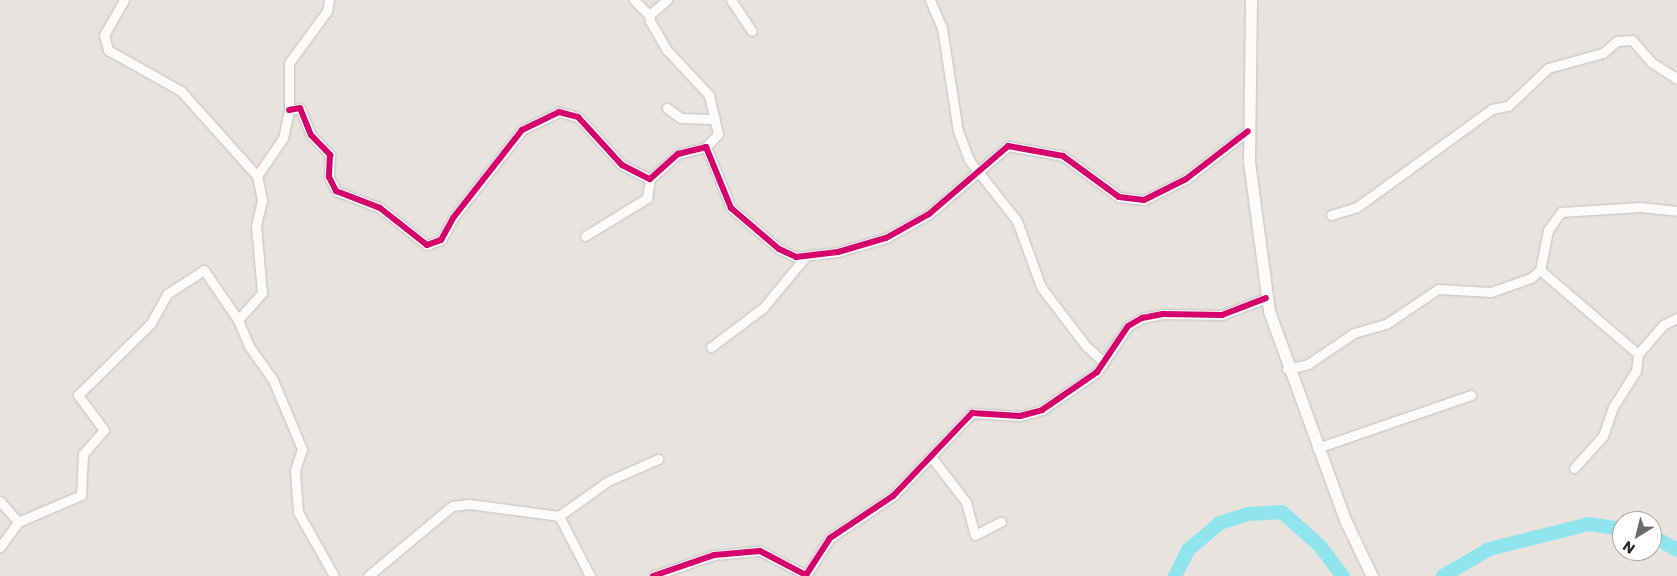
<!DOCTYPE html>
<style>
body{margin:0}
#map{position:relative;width:1677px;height:576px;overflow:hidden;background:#e9e3df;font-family:Poppins,sans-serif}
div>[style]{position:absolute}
.river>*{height:14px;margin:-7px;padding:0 7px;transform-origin:7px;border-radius:7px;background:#8fe4ee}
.roads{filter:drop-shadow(0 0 1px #c2c1c1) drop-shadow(0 0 1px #c2c1c1)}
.minor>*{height:9px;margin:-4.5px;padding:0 4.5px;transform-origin:4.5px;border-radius:4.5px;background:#fcfbfa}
.tertiary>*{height:11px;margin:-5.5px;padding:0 5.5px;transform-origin:5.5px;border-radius:5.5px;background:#fcfbfa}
.cycleway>*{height:6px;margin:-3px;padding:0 3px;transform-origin:3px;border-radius:3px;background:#d6006c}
span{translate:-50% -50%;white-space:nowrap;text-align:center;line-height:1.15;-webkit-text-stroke:4px #fff;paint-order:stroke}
.north{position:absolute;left:1612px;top:511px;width:50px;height:50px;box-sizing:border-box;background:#fff;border:1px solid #aaa;border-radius:50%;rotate:216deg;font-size:14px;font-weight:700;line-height:20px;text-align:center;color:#2a2a2a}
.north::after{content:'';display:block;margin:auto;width:18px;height:22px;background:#6d6b69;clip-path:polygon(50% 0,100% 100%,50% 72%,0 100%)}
</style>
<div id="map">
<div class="river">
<div style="left:1652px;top:536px;width:29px;rotate:29deg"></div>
<div style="left:1175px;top:576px;width:29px;rotate:-63deg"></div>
<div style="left:1188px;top:550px;width:42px;rotate:-40.2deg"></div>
<div style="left:1220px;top:523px;width:28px;rotate:-18deg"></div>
<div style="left:1247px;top:514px;width:35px;rotate:-3deg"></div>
<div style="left:1282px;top:512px;width:51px;rotate:41.8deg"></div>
<div style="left:1320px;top:546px;width:38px;rotate:53deg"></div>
<div style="left:1443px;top:576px;width:53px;rotate:-30.4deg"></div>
<div style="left:1489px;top:549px;width:103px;rotate:-14deg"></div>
<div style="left:1589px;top:524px;width:33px;rotate:9deg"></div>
</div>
<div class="roads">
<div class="minor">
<div style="left:124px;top:0;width:40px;rotate:119.7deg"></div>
<div style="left:104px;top:35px;width:16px;rotate:75deg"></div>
<div style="left:108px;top:50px;width:84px;rotate:29.3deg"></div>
<div style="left:181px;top:91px;width:114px;rotate:48.2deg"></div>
<div style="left:329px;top:0;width:11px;rotate:100deg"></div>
<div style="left:327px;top:11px;width:64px;rotate:126.2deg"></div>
<div style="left:289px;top:63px;width:47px;rotate:90deg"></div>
<div style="left:289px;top:110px;width:29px;rotate:102deg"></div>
<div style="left:283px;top:138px;width:46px;rotate:124.4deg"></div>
<div style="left:257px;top:176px;width:25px;rotate:78deg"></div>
<div style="left:262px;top:200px;width:26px;rotate:103deg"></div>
<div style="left:256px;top:225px;width:68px;rotate:85deg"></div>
<div style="left:262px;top:293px;width:36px;rotate:132deg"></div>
<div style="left:238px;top:320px;width:28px;rotate:67deg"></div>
<div style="left:249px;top:346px;width:42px;rotate:54.8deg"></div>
<div style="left:273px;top:380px;width:75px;rotate:67.2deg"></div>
<div style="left:302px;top:449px;width:23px;rotate:108deg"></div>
<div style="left:295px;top:471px;width:41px;rotate:85.8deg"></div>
<div style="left:298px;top:512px;width:73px;rotate:60.6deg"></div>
<div style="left:634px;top:0;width:21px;rotate:45deg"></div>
<div style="left:667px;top:0;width:23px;rotate:140deg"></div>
<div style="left:649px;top:15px;width:6px;rotate:81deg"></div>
<div style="left:650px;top:21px;width:34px;rotate:60deg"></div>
<div style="left:667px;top:50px;width:62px;rotate:47deg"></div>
<div style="left:709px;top:95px;width:40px;rotate:77deg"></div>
<div style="left:718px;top:134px;width:18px;rotate:133deg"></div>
<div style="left:731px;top:0;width:37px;rotate:56deg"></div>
<div style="left:930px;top:0;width:30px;rotate:67deg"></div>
<div style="left:942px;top:28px;width:104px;rotate:81.2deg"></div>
<div style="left:958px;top:131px;width:31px;rotate:69deg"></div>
<div style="left:969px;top:160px;width:78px;rotate:51.8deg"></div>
<div style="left:1017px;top:221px;width:70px;rotate:70deg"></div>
<div style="left:1041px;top:287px;width:74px;rotate:52.7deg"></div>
<div style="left:1086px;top:346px;width:24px;rotate:42deg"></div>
<div style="left:667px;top:108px;width:17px;rotate:36deg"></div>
<div style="left:681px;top:118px;width:34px;rotate:2deg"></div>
<div style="left:289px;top:110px;width:11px;rotate:-10deg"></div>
<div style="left:300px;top:108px;width:29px;rotate:68deg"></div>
<div style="left:311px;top:135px;width:28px;rotate:46deg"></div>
<div style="left:330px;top:155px;width:22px;rotate:93deg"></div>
<div style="left:329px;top:177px;width:16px;rotate:63deg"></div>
<div style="left:336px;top:191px;width:47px;rotate:21.1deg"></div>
<div style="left:380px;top:208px;width:60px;rotate:38.2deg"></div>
<div style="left:427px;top:245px;width:15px;rotate:-20deg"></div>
<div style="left:441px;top:240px;width:25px;rotate:-61deg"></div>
<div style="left:453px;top:218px;width:112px;rotate:-51.9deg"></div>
<div style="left:522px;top:130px;width:41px;rotate:-25.9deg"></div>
<div style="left:559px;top:112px;width:20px;rotate:15deg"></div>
<div style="left:578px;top:117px;width:65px;rotate:47.5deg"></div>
<div style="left:622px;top:165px;width:31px;rotate:27deg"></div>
<div style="left:650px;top:179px;width:38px;rotate:-42deg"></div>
<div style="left:678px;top:154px;width:29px;rotate:-14deg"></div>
<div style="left:706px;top:147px;width:66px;rotate:67.7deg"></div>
<div style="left:731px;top:208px;width:63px;rotate:40.5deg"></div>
<div style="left:779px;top:249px;width:19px;rotate:25deg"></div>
<div style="left:796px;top:257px;width:42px;rotate:-6.8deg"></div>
<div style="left:838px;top:252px;width:50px;rotate:-16.3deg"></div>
<div style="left:886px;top:238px;width:49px;rotate:-29.2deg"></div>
<div style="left:929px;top:214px;width:104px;rotate:-40.7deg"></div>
<div style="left:1008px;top:146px;width:56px;rotate:10.3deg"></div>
<div style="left:1063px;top:156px;width:69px;rotate:36.2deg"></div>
<div style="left:1119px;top:197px;width:25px;rotate:7deg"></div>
<div style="left:1144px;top:200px;width:47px;rotate:-26.6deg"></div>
<div style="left:1186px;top:179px;width:78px;rotate:-37.7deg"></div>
<div style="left:1331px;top:215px;width:27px;rotate:-17deg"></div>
<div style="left:1357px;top:207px;width:167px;rotate:-36deg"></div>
<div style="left:1492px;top:109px;width:16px;rotate:-11deg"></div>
<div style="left:1508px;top:106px;width:55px;rotate:-43.5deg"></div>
<div style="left:1548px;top:68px;width:57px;rotate:-15.3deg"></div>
<div style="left:1603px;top:53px;width:18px;rotate:-41deg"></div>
<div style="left:1617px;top:41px;width:15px;rotate:-4deg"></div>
<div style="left:1632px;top:40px;width:29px;rotate:49deg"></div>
<div style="left:1651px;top:62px;width:31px;rotate:33deg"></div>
<div style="left:585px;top:236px;width:73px;rotate:-31.5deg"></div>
<div style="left:647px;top:198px;width:19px;rotate:-81deg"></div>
<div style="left:1540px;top:270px;width:129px;rotate:40.6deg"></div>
<div style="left:1638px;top:354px;width:38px;rotate:-49deg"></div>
<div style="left:1663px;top:325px;width:16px;rotate:-27deg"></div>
<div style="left:711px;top:347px;width:65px;rotate:-36.9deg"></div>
<div style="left:763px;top:308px;width:66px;rotate:-50.5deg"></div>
<div style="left:1287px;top:369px;width:22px;rotate:-13deg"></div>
<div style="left:1308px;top:364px;width:55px;rotate:-34deg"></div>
<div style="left:1354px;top:333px;width:33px;rotate:-16deg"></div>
<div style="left:1386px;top:324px;width:63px;rotate:-33.9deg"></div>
<div style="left:1438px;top:289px;width:53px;rotate:3.2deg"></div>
<div style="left:1491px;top:292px;width:42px;rotate:-19.3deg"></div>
<div style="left:1531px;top:278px;width:12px;rotate:-42deg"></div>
<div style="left:1540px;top:270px;width:41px;rotate:-78.7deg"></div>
<div style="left:1548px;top:230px;width:22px;rotate:-54deg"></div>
<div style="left:1561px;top:212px;width:79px;rotate:-3.6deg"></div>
<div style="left:1640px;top:207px;width:37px;rotate:6deg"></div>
<div style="left:1317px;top:448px;width:163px;rotate:-19deg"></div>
<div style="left:932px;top:458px;width:56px;rotate:52.3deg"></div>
<div style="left:966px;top:502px;width:34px;rotate:75deg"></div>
<div style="left:975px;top:535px;width:29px;rotate:-27deg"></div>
<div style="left:1574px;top:468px;width:43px;rotate:-47.8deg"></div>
<div style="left:1603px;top:436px;width:31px;rotate:-71deg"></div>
<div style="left:1613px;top:407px;width:43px;rotate:-57.4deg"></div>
<div style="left:1636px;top:371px;width:17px;rotate:-83deg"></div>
<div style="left:0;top:501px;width:28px;rotate:49deg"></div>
<div style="left:559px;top:516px;width:60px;rotate:-35.5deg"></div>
<div style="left:608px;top:481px;width:55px;rotate:-23.7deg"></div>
<div style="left:0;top:547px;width:31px;rotate:-54deg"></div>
<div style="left:18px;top:522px;width:69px;rotate:-23.2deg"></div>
<div style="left:81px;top:495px;width:41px;rotate:-87.2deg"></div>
<div style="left:83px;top:454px;width:32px;rotate:-49deg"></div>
<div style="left:104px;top:430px;width:44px;rotate:-126.6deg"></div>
<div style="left:78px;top:395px;width:103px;rotate:-44.6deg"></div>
<div style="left:151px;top:323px;width:33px;rotate:-61deg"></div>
<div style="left:167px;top:294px;width:44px;rotate:-33deg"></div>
<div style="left:204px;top:270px;width:60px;rotate:55.8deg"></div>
<div style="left:368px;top:576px;width:109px;rotate:-39.8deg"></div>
<div style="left:452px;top:506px;width:17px;rotate:-7deg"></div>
<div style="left:469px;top:504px;width:91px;rotate:7.6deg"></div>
<div style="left:559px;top:516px;width:68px;rotate:62.7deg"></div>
<div style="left:653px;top:576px;width:65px;rotate:-19deg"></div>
<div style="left:714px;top:555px;width:46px;rotate:-5deg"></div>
<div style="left:760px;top:551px;width:52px;rotate:27.6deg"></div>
<div style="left:806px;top:575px;width:44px;rotate:-57deg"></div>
<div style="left:830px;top:538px;width:76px;rotate:-33.7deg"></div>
<div style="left:893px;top:496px;width:115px;rotate:-46.4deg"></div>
<div style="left:972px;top:413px;width:48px;rotate:3.6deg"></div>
<div style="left:1020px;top:416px;width:23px;rotate:-15deg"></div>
<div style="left:1042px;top:410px;width:67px;rotate:-34.6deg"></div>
<div style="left:1097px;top:372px;width:55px;rotate:-56deg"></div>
<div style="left:1128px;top:326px;width:16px;rotate:-30deg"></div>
<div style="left:1142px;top:318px;width:21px;rotate:-11deg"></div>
<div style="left:1163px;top:314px;width:59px;rotate:1deg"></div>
<div style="left:1222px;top:315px;width:47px;rotate:-21.1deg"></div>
</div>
<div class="tertiary">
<div style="left:1251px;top:0;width:161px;rotate:90.7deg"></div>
<div style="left:1249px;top:161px;width:151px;rotate:82.4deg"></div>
<div style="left:1269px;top:311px;width:225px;rotate:70deg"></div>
<div style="left:1346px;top:522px;width:60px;rotate:64.3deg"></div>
</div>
</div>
<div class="cycleway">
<div style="left:289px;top:110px;width:11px;rotate:-10deg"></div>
<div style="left:300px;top:108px;width:29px;rotate:68deg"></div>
<div style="left:311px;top:135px;width:28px;rotate:46deg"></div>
<div style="left:330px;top:155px;width:22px;rotate:93deg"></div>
<div style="left:329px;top:177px;width:16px;rotate:63deg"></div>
<div style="left:336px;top:191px;width:47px;rotate:21.1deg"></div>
<div style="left:380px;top:208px;width:60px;rotate:38.2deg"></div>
<div style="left:427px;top:245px;width:15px;rotate:-20deg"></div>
<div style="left:441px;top:240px;width:25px;rotate:-61deg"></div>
<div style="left:453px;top:218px;width:112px;rotate:-51.9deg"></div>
<div style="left:522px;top:130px;width:41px;rotate:-25.9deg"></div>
<div style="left:559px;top:112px;width:20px;rotate:15deg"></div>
<div style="left:578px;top:117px;width:65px;rotate:47.5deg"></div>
<div style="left:622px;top:165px;width:31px;rotate:27deg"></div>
<div style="left:650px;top:179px;width:38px;rotate:-42deg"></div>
<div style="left:678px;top:154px;width:29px;rotate:-14deg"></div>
<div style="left:706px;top:147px;width:66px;rotate:67.7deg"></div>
<div style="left:731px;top:208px;width:63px;rotate:40.5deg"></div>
<div style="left:779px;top:249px;width:19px;rotate:25deg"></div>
<div style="left:796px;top:257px;width:42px;rotate:-6.8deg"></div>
<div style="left:838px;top:252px;width:50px;rotate:-16.3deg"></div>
<div style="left:886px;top:238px;width:49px;rotate:-29.2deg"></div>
<div style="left:929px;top:214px;width:104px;rotate:-40.7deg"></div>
<div style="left:1008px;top:146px;width:56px;rotate:10.3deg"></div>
<div style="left:1063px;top:156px;width:69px;rotate:36.2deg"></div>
<div style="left:1119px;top:197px;width:25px;rotate:7deg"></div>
<div style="left:1144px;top:200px;width:47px;rotate:-26.6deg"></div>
<div style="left:1186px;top:179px;width:78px;rotate:-37.7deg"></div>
<div style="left:653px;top:576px;width:65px;rotate:-19deg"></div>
<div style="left:714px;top:555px;width:46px;rotate:-5deg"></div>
<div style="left:760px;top:551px;width:52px;rotate:27.6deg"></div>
<div style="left:806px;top:575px;width:44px;rotate:-57deg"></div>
<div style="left:830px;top:538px;width:76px;rotate:-33.7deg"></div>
<div style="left:893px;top:496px;width:115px;rotate:-46.4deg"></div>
<div style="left:972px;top:413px;width:48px;rotate:3.6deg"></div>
<div style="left:1020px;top:416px;width:23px;rotate:-15deg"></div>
<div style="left:1042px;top:410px;width:67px;rotate:-34.6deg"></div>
<div style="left:1097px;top:372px;width:55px;rotate:-56deg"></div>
<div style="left:1128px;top:326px;width:16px;rotate:-30deg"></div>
<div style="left:1142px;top:318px;width:21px;rotate:-11deg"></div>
<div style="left:1163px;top:314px;width:59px;rotate:1deg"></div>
<div style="left:1222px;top:315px;width:47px;rotate:-21.1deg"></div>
</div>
<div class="north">N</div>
</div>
